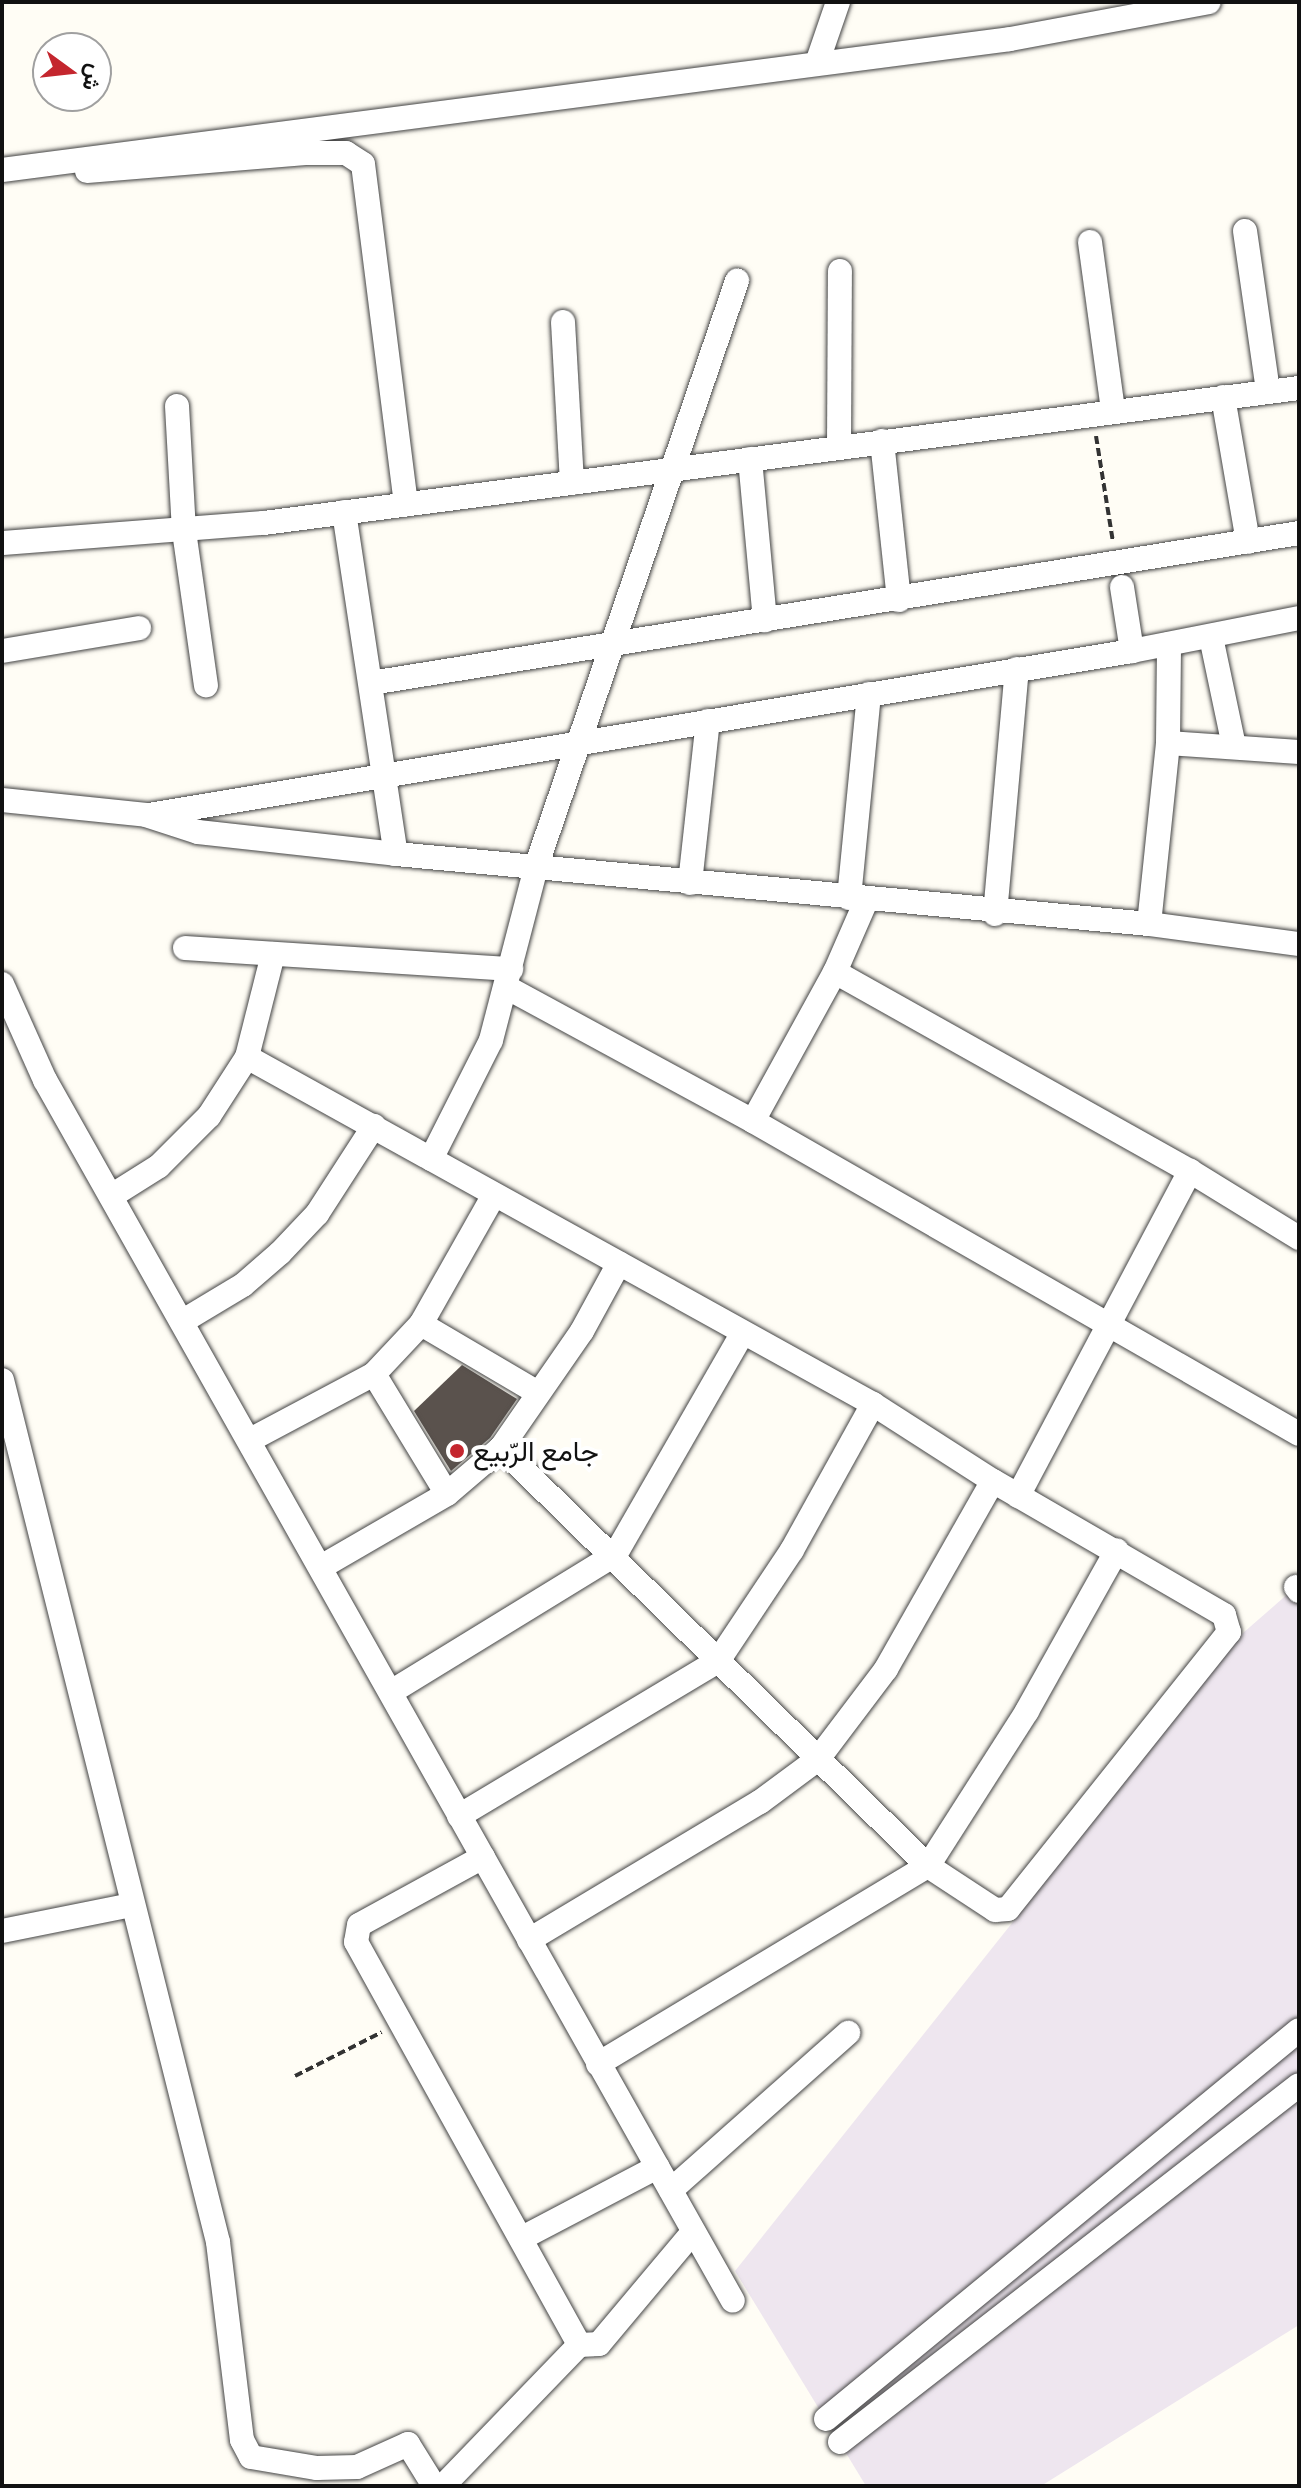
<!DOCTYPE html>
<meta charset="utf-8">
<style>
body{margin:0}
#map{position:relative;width:1301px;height:2488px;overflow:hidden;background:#fffdf5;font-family:"IBM Plex Serif",Vazirmatn,serif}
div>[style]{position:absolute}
.industrial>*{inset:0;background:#eee6ef}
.building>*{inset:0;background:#5a524d}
.path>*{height:4px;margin-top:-2px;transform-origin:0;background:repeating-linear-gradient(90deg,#333 0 8px,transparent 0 12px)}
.roads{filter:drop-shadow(0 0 2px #444) drop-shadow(0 0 2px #444)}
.street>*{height:24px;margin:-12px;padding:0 12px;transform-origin:12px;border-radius:12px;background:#fff}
.dots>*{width:22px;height:22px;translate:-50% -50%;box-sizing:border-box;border:4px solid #fff;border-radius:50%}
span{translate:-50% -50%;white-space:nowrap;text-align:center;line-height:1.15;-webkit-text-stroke:8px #fff;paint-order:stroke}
.poi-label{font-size:28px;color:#111}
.left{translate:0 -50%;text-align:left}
.frame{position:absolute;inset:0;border:4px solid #111;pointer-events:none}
.north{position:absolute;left:32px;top:32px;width:80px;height:80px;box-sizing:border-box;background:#fff;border:2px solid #a0a0a0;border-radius:50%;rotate:105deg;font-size:22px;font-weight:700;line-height:32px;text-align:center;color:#111}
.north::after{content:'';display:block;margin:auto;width:28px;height:36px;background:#c4262e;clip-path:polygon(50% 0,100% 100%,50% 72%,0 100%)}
</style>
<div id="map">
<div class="industrial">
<div style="clip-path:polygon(1299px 1584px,1299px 2325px,1041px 2486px,866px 2486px,735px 2271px,1243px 1633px)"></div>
</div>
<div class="building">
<div style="clip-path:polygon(462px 1365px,517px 1399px,490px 1438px,451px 1471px,414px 1411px)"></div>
</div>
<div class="path">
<div style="left:1096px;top:436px;width:107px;rotate:80.9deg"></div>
<div style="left:295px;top:2076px;width:97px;rotate:-26.8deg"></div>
</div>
<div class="roads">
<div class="street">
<div style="left:817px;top:63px;width:65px;rotate:-71deg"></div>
<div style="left:2px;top:170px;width:1016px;rotate:-7.4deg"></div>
<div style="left:1010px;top:39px;width:202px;rotate:-10.5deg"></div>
<div style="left:87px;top:171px;width:219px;rotate:-4.7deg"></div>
<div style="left:305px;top:153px;width:41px"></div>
<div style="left:346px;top:153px;width:20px;rotate:33deg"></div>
<div style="left:363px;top:164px;width:343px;rotate:82.8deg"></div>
<div style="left:1245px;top:231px;width:161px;rotate:81.8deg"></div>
<div style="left:1090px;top:242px;width:171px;rotate:82.2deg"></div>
<div style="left:563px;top:322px;width:161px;rotate:86.8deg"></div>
<div style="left:1223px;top:397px;width:147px;rotate:80.2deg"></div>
<div style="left:177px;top:406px;width:125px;rotate:86.8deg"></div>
<div style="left:184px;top:531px;width:156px;rotate:81.9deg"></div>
<div style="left:882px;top:441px;width:160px;rotate:83.9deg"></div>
<div style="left:839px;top:448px;width:177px;rotate:-89.7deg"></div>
<div style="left:750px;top:459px;width:162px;rotate:84.7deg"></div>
<div style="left:344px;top:512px;width:346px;rotate:81.4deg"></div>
<div style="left:2px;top:543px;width:263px;rotate:-4.4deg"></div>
<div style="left:264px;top:523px;width:1044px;rotate:-7.43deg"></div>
<div style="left:1122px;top:587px;width:65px;rotate:81.1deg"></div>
<div style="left:1211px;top:637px;width:111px;rotate:78.1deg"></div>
<div style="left:2px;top:651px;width:139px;rotate:-9.5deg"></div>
<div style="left:371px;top:683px;width:940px;rotate:-9.18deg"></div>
<div style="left:1168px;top:743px;width:131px;rotate:3.9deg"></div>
<div style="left:2px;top:800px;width:145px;rotate:5.9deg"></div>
<div style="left:146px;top:815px;width:55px;rotate:18.1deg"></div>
<div style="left:198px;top:832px;width:199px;rotate:6.3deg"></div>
<div style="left:396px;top:854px;width:756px;rotate:5.31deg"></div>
<div style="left:1149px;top:924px;width:151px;rotate:7.6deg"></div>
<div style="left:149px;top:815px;width:997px;rotate:-9.47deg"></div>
<div style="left:1132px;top:651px;width:170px;rotate:-11.2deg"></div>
<div style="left:690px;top:883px;width:163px;rotate:-83.7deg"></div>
<div style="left:849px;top:898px;width:205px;rotate:-84.4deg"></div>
<div style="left:995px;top:914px;width:246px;rotate:-84.9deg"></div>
<div style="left:1149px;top:924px;width:182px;rotate:-84deg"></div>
<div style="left:1168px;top:743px;width:99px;rotate:-89.4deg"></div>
<div style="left:185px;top:948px;width:327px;rotate:3.7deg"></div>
<div style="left:835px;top:972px;width:407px;rotate:29.3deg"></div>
<div style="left:1190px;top:1171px;width:128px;rotate:31.6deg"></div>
<div style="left:2px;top:984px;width:105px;rotate:65.9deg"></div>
<div style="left:45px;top:1080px;width:1401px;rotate:60.6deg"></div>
<div style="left:506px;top:987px;width:281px;rotate:28.5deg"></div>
<div style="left:753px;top:1121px;width:629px;rotate:29.82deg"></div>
<div style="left:247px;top:1057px;width:716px;rotate:29deg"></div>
<div style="left:873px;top:1404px;width:143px;rotate:32.7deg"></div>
<div style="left:993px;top:1481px;width:267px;rotate:30.1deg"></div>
<div style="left:1224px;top:1615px;width:18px;rotate:74deg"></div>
<div style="left:1229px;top:1632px;width:354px;rotate:128.6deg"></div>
<div style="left:1008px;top:1909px;width:13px;rotate:176deg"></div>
<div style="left:995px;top:1910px;width:80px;rotate:-146.7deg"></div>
<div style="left:928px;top:1866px;width:598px;rotate:-135.61deg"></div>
<div style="left:753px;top:1121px;width:170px;rotate:-61.2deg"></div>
<div style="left:835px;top:972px;width:77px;rotate:-66.4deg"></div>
<div style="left:431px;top:1159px;width:133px;rotate:-63.2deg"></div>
<div style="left:491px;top:1040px;width:179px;rotate:-75.4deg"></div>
<div style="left:536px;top:867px;width:620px;rotate:-71.07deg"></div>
<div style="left:113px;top:1195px;width:54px;rotate:-32.2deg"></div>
<div style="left:159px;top:1166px;width:71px;rotate:-45deg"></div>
<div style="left:209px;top:1116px;width:70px;rotate:-57.2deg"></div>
<div style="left:247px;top:1057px;width:106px;rotate:-75.8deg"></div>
<div style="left:183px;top:1321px;width:70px;rotate:-31deg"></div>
<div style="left:243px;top:1285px;width:49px;rotate:-40.9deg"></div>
<div style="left:280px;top:1253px;width:54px;rotate:-46.5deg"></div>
<div style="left:317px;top:1214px;width:105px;rotate:-57.1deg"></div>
<div style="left:421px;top:1324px;width:136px;rotate:30.5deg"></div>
<div style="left:374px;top:1374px;width:140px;rotate:58.7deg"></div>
<div style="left:2px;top:1380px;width:889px;rotate:75.93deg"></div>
<div style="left:218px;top:2242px;width:199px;rotate:83.1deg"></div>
<div style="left:242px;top:2440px;width:19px;rotate:62deg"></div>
<div style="left:251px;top:2457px;width:67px;rotate:9.5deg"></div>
<div style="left:317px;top:2468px;width:40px;rotate:-1.4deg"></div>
<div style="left:357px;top:2467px;width:56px;rotate:-24.3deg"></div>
<div style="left:408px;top:2444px;width:49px;rotate:58.2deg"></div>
<div style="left:250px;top:1440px;width:140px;rotate:-28deg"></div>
<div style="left:374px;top:1374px;width:69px;rotate:-46.8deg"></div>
<div style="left:421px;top:1324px;width:148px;rotate:-60.5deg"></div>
<div style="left:1018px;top:1496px;width:368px;rotate:-62.1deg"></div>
<div style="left:321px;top:1567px;width:146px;rotate:-30.1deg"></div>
<div style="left:447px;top:1494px;width:71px;rotate:-40.4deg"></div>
<div style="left:501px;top:1448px;width:142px;rotate:-55.3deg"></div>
<div style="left:582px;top:1331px;width:77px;rotate:-61.4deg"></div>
<div style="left:1296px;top:1587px;width:5px;rotate:53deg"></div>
<div style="left:391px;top:1692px;width:263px;rotate:-31.5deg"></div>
<div style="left:615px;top:1555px;width:255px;rotate:-60.1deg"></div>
<div style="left:459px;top:1816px;width:302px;rotate:-30.9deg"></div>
<div style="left:718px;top:1661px;width:133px;rotate:-56.3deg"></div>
<div style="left:792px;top:1550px;width:167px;rotate:-61deg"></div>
<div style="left:483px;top:1857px;width:141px;rotate:151.3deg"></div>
<div style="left:359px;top:1925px;width:17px;rotate:100deg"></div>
<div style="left:356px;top:1942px;width:461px;rotate:61deg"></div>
<div style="left:2px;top:1931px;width:132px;rotate:-11.4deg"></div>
<div style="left:529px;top:1940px;width:269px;rotate:-30.9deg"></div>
<div style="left:760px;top:1802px;width:72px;rotate:-36.6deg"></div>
<div style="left:818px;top:1759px;width:113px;rotate:-52.9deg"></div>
<div style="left:886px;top:1669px;width:216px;rotate:-60.4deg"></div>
<div style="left:598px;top:2064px;width:385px;rotate:-31deg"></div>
<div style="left:928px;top:1866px;width:184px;rotate:-57.4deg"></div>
<div style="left:1027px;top:1711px;width:184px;rotate:-60.8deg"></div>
<div style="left:671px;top:2190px;width:237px;rotate:-41.6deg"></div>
<div style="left:522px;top:2238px;width:153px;rotate:-27.7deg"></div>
<div style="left:826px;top:2419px;width:612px;rotate:-39.43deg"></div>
<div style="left:840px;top:2442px;width:581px;rotate:-37.87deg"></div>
<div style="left:443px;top:2486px;width:196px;rotate:-46deg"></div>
<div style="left:579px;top:2345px;width:20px;rotate:-3deg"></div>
<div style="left:599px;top:2344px;width:146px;rotate:-50deg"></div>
</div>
</div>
<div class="dots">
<div style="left:457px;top:1451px;background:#c4262e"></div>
</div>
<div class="poi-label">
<span class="left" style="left:473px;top:1451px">جامع الرّبيع</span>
</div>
<div class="frame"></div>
<div class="north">ش</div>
</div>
